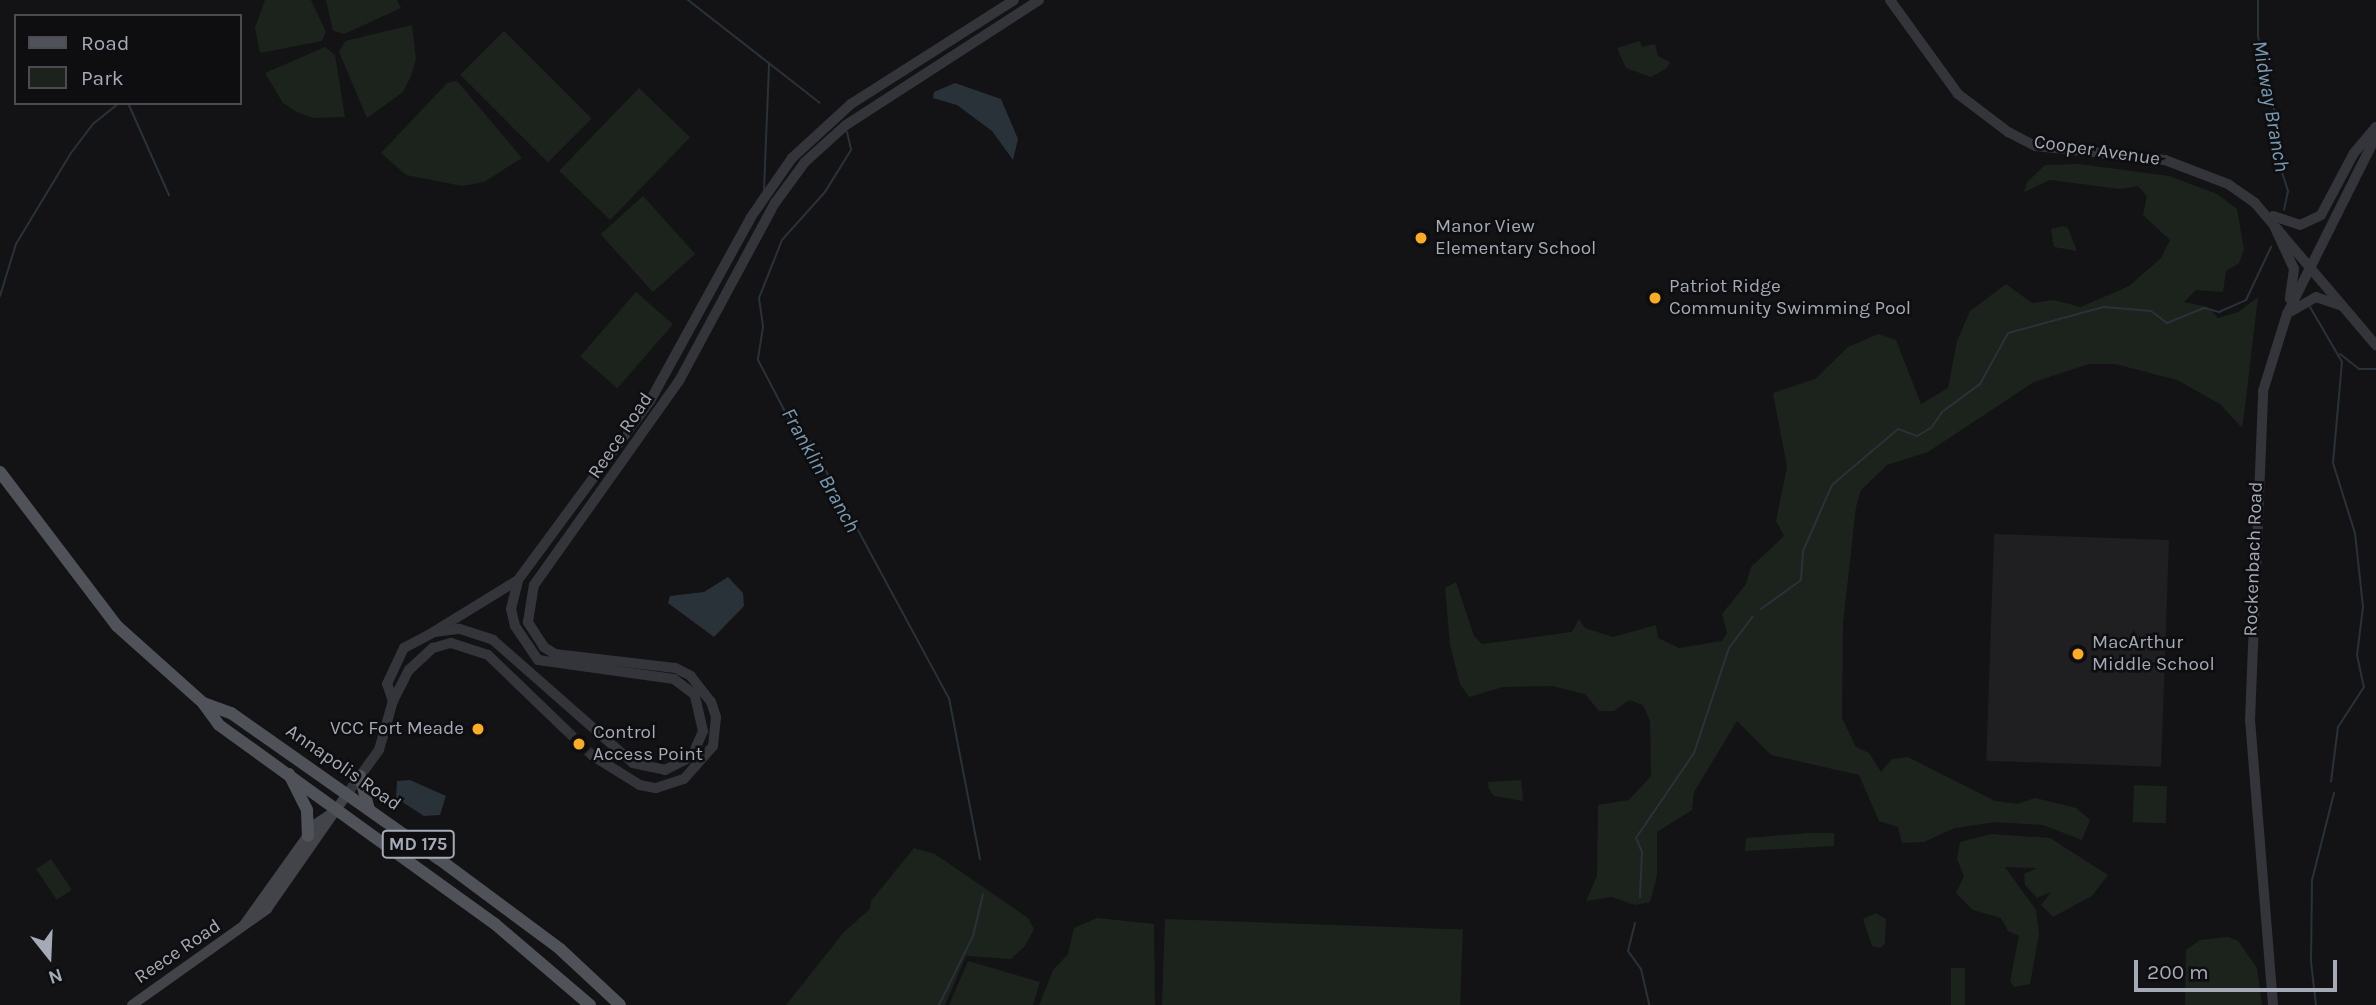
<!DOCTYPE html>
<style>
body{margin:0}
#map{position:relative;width:2376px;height:1005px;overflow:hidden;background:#131315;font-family:Karla,sans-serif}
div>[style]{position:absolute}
.built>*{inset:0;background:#1f1f22;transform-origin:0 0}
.green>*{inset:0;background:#1b231c;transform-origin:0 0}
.water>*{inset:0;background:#293239}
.stream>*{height:2px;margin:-1px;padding:0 1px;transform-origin:1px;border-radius:1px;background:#293239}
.tertiary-tunnel>*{height:10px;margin-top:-5px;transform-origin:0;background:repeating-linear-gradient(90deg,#303135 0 10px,transparent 0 15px)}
.tertiary>*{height:10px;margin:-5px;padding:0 5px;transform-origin:5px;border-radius:5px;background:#34353a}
.secondary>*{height:10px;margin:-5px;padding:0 5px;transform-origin:5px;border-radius:5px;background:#42444a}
.primary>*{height:12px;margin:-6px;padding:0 6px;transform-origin:6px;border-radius:6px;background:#505259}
.dots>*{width:19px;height:19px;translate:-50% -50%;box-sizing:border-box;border:4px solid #0e0e10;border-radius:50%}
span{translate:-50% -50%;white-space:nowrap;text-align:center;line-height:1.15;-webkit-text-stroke:5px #0e0e10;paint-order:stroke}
.shield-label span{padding:2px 5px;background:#0e0e10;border:2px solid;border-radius:5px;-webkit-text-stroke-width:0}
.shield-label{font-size:18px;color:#a4aab6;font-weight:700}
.street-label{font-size:19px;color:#a4aab6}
.poi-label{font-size:19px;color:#a4aab6}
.left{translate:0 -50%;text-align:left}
.right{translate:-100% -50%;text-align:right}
.water-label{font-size:21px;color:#789ab3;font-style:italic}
.legend{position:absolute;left:14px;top:14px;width:228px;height:91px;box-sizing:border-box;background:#0e0e10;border:2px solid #4a4c52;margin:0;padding:9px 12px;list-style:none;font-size:21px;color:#a4aab6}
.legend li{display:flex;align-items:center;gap:14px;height:35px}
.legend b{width:35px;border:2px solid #4a4c52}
.north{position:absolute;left:14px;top:921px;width:70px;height:70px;-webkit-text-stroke:5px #0e0e10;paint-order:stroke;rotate:162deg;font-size:19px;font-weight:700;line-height:28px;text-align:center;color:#a4aab6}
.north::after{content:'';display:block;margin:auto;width:24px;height:32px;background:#a4aab6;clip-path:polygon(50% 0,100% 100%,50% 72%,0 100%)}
.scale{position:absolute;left:2134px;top:960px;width:203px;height:32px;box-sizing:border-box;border:4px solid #a4aab6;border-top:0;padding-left:9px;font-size:21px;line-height:24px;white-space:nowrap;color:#a4aab6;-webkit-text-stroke:5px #0e0e10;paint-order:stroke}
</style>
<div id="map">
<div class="built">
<div style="left:2169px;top:540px;width:227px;height:175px;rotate:92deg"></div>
</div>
<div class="green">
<div style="clip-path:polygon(265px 0,311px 0,326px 32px,322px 41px,260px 53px,255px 28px)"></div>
<div style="clip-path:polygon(326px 0,397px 0,401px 8px,344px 34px,333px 31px)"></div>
<div style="clip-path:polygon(412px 25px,416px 59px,411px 76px,403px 92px,367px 118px,339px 52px,345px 41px)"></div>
<div style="left:504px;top:31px;width:124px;height:62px;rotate:45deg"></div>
<div style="clip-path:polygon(1640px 41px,1642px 47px,1655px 44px,1658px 56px,1670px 62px,1667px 68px,1651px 77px,1626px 68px,1617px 48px)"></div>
<div style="clip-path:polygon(325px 47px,335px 55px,345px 117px,313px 118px,297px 112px,283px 103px,265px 73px)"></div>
<div style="clip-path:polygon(457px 81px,522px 158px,484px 182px,462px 186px,406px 175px,381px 153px,447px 83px)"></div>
<div style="left:639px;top:88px;width:71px;height:115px;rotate:44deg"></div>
<div style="clip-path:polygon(2079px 164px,2169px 176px,2217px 194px,2237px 209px,2244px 250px,2239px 263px,2226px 271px,2223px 292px,2196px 290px,2184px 302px,2208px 307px,2218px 318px,2238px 312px,2258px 297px,2243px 423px,2241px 427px,2220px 404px,2177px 380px,2115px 364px,2089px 364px,2034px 382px,1928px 452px,1887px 465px,1861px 490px,1856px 507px,1843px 624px,1842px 718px,1856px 747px,1869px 753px,1881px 772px,1892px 759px,1908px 757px,1995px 801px,2017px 804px,2035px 798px,2076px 808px,2090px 820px,2082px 840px,2043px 825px,1996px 822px,1955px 828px,1924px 842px,1902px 843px,1898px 827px,1879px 821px,1859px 775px,1771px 755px,1737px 721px,1694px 792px,1692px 810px,1657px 832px,1657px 876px,1650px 902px,1635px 905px,1612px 897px,1586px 901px,1597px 876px,1598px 805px,1629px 800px,1651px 776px,1650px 721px,1643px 705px,1629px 700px,1614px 711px,1599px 711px,1585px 694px,1552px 686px,1503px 687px,1469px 697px,1460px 684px,1450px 645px,1445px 588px,1456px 582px,1474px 636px,1482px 644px,1572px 632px,1579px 619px,1585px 628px,1613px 637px,1656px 625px,1658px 638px,1679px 648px,1722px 641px,1727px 633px,1722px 614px,1746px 584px,1751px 567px,1784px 536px,1776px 521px,1787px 467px,1773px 393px,1815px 379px,1848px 347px,1878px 334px,1896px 340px,1921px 404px,1948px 388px,1957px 341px,1970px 311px,2006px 284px,2032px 303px,2054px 300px,2081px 307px,2129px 286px,2161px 258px,2170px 240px,2143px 215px,2147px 196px,2138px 186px,2120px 189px,2050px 180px,2024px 192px,2027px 182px,2045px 165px)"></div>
<div style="left:643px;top:196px;width:78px;height:57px;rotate:48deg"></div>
<div style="clip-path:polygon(2063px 226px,2068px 228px,2077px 251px,2054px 247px,2051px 229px)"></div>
<div style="left:636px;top:292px;width:49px;height:85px;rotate:41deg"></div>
<div style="clip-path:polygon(1521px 780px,1523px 801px,1494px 796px,1489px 789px,1488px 782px)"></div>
<div style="left:2134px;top:785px;width:33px;height:37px;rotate:2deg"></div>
<div style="clip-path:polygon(1807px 833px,1834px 833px,1834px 846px,1745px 851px,1746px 838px)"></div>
<div style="clip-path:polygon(1991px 834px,2050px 838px,2108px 875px,2092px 896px,2053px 917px,2041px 905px,2051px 892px,2037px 898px,2025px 885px,2024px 874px,2037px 868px,2005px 867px,2036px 910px,2039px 934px,2030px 984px,2014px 987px,2010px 981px,2019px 936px,2008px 931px,2001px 918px,1973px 910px,1956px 893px,1964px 876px,1957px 859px,1960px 842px)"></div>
<div style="clip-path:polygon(914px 848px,935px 854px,1028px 918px,1034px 929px,1025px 946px,1011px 959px,966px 956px,945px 1005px,786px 1005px,844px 932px,870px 909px,871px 901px)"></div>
<div style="left:51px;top:859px;width:37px;height:18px;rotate:56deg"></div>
<div style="clip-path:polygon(1876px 913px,1886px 919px,1885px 944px,1880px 948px,1872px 946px,1863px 919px)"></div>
<div style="clip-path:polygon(1097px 918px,1154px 924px,1155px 1005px,1039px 1005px,1053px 970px,1068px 954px,1074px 928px)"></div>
<div style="left:1165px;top:919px;width:298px;height:86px;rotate:2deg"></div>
<div style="clip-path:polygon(2228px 937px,2238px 941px,2257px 968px,2262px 1005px,2185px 1005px,2186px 950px,2200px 940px)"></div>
<div style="clip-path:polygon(968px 961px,1040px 982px,1033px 1005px,949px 1005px)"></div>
<div style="left:1951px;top:968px;width:14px;height:37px"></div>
</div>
<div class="water">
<div style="clip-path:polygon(955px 83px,1001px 99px,1018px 139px,1013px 160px,992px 131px,957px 105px,933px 98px,934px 92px)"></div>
<div style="clip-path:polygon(728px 577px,743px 593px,744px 606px,714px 637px,668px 603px,670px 596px,704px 592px)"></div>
<div style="clip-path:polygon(410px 780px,446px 796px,440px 815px,424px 816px,396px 798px,397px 781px)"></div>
</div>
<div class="stream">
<div style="left:688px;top:0;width:167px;rotate:38deg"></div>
<div style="left:2258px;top:0;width:36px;rotate:90deg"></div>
<div style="left:2258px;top:36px;width:97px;rotate:77.5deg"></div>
<div style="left:2279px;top:131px;width:29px;rotate:92deg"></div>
<div style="left:2278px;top:160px;width:33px;rotate:72deg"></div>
<div style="left:2288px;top:191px;width:19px;rotate:102deg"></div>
<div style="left:128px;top:103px;width:101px;rotate:66deg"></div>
<div style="left:847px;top:132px;width:18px;rotate:77deg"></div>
<div style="left:851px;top:150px;width:49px;rotate:121.8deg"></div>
<div style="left:825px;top:192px;width:64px;rotate:131.9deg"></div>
<div style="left:782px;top:240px;width:62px;rotate:111.6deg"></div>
<div style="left:759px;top:298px;width:29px;rotate:82deg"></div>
<div style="left:763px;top:327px;width:33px;rotate:99deg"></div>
<div style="left:758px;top:360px;width:73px;rotate:62.4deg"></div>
<div style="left:792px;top:425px;width:17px;rotate:33deg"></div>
<div style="left:806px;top:434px;width:300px;rotate:61.6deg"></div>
<div style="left:949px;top:698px;width:164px;rotate:79.1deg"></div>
<div style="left:764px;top:190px;width:127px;rotate:-87.7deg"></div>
<div style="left:0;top:296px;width:54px;rotate:-72.9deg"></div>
<div style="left:16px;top:244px;width:106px;rotate:-58.9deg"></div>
<div style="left:71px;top:153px;width:36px;rotate:-53deg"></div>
<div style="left:93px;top:124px;width:33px;rotate:-39deg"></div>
<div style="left:2310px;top:307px;width:64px;rotate:59.8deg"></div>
<div style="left:2342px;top:362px;width:101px;rotate:95.1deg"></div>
<div style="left:2333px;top:463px;width:73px;rotate:72.6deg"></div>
<div style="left:2355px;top:533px;width:74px;rotate:83.8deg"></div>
<div style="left:2363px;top:607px;width:48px;rotate:97.1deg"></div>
<div style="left:2357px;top:655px;width:33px;rotate:78deg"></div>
<div style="left:2364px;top:687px;width:48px;rotate:123deg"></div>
<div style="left:2338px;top:727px;width:55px;rotate:97.3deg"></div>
<div style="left:2340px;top:354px;width:24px;rotate:38deg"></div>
<div style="left:2359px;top:369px;width:17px"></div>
<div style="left:1761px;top:609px;width:49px;rotate:-35.9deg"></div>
<div style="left:1801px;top:580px;width:29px;rotate:-86deg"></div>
<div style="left:1803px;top:551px;width:72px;rotate:-66.3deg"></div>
<div style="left:1832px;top:485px;width:87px;rotate:-40.3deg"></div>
<div style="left:1898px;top:429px;width:20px;rotate:20deg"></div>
<div style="left:1917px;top:436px;width:16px;rotate:-30deg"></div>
<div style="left:1931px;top:428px;width:19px;rotate:-55deg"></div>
<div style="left:1942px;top:412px;width:47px;rotate:-36.4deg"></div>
<div style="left:1980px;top:384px;width:58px;rotate:-61.2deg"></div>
<div style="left:2008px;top:333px;width:99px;rotate:-15.2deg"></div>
<div style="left:2104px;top:307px;width:47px;rotate:4.9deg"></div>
<div style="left:2151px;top:311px;width:20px;rotate:37deg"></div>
<div style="left:2167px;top:323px;width:40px;rotate:-22deg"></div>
<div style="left:2204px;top:308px;width:16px;rotate:15deg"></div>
<div style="left:2219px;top:312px;width:30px;rotate:-24deg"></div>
<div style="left:2246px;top:300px;width:59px;rotate:-64.7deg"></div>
<div style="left:1640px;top:897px;width:45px;rotate:-87.5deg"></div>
<div style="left:1642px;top:852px;width:15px;rotate:-113deg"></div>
<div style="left:1636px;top:838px;width:103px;rotate:-55.7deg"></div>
<div style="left:1694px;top:753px;width:111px;rotate:-71.6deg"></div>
<div style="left:1729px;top:648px;width:39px;rotate:-53deg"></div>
<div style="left:1635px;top:923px;width:29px;rotate:104deg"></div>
<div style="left:1628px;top:951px;width:22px;rotate:54deg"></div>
<div style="left:1641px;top:969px;width:37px;rotate:77deg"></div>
<div style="left:939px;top:1005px;width:77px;rotate:-63.8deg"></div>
<div style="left:973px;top:936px;width:43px;rotate:-76.6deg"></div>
<div style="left:2316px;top:1005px;width:43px;rotate:-96.6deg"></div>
<div style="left:2311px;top:962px;width:82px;rotate:-89.3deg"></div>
<div style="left:2312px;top:880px;width:90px;rotate:-75.8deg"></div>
</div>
<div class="tertiary-tunnel">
<div style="left:566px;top:730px;width:37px;rotate:44deg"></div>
</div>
<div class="tertiary">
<div style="left:1890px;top:0;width:116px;rotate:54.1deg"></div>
<div style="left:1958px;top:94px;width:63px;rotate:37.2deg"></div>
<div style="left:2008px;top:132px;width:31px;rotate:27deg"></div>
<div style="left:2036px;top:146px;width:130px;rotate:6.2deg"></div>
<div style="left:2165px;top:160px;width:67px;rotate:20.9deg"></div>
<div style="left:2228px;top:184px;width:33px;rotate:35deg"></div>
<div style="left:2255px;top:203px;width:187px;rotate:49.6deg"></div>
<div style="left:2273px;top:216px;width:28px;rotate:18deg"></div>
<div style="left:2300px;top:225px;width:23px;rotate:-25deg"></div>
<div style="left:2321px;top:215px;width:70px;rotate:-62deg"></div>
<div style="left:2354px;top:153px;width:34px;rotate:-50deg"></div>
<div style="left:2275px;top:228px;width:45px;rotate:65.1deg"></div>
<div style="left:2294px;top:269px;width:30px;rotate:98deg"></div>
<div style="left:2290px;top:312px;width:30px;rotate:-30deg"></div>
<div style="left:2316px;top:297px;width:28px;rotate:19deg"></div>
<div style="left:435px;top:631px;width:97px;rotate:-31.6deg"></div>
<div style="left:393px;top:701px;width:18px;rotate:-109deg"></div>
<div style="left:387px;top:684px;width:40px;rotate:-65deg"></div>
<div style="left:404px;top:648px;width:34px;rotate:-28deg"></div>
<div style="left:434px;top:632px;width:26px;rotate:-7deg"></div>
<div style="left:460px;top:629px;width:35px;rotate:18deg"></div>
<div style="left:493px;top:640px;width:186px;rotate:41.3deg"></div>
<div style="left:633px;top:763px;width:33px;rotate:12deg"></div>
<div style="left:665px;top:770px;width:30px;rotate:-27deg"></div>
<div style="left:692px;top:756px;width:27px;rotate:-66deg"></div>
<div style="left:703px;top:731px;width:37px;rotate:-103deg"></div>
<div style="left:695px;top:695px;width:26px;rotate:-143deg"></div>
<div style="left:674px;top:679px;width:137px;rotate:-172deg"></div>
<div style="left:538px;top:660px;width:41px;rotate:-124.1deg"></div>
<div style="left:515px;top:626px;width:17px;rotate:-103deg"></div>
<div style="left:511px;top:609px;width:30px;rotate:-76deg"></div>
<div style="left:518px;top:580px;width:222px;rotate:-53.6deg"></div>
<div style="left:650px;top:401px;width:210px;rotate:-61.2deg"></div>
<div style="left:751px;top:217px;width:72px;rotate:-55.2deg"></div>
<div style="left:792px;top:158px;width:80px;rotate:-42.5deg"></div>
<div style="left:851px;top:104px;width:193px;rotate:-32.5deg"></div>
<div style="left:593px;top:756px;width:55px;rotate:31.7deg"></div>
<div style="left:640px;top:785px;width:16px;rotate:11deg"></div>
<div style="left:656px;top:788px;width:29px;rotate:-18deg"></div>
<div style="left:684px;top:779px;width:44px;rotate:-48.7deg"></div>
<div style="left:713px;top:746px;width:29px;rotate:-84deg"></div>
<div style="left:716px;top:717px;width:16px;rotate:-108deg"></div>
<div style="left:711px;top:702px;width:33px;rotate:-128deg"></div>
<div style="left:691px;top:676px;width:18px;rotate:-153deg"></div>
<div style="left:675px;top:668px;width:121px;rotate:-173.3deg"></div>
<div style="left:555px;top:654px;width:13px;rotate:-148deg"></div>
<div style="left:544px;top:647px;width:30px;rotate:-123deg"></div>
<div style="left:528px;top:622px;width:37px;rotate:-81deg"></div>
<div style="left:534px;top:585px;width:250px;rotate:-54.6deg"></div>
<div style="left:679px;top:381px;width:202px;rotate:-61.7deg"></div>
<div style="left:775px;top:203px;width:51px;rotate:-53.8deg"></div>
<div style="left:805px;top:162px;width:55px;rotate:-42.1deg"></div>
<div style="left:846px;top:125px;width:230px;rotate:-32.9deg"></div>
<div style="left:347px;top:794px;width:54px;rotate:-54deg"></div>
<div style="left:379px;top:750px;width:51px;rotate:-74.1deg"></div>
<div style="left:393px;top:701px;width:35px;rotate:-63deg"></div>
<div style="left:409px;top:670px;width:33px;rotate:-43deg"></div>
<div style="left:433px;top:648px;width:19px;rotate:-16deg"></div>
<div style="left:451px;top:643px;width:39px;rotate:18deg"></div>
<div style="left:488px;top:655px;width:108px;rotate:43.9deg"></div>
<div style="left:2273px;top:1005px;width:285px;rotate:-94.6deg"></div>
<div style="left:2250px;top:721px;width:330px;rotate:-87.7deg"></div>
<div style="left:2263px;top:391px;width:81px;rotate:-72.7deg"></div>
<div style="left:2287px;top:314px;width:199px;rotate:-63.4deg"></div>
</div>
<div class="secondary">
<div style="left:244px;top:925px;width:124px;rotate:-54.5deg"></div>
<div style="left:316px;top:824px;width:27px;rotate:-34deg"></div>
<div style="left:132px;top:1005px;width:166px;rotate:-35.4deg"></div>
<div style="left:267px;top:909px;width:140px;rotate:-55.2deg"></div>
</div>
<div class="primary">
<div style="left:0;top:472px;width:193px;rotate:52.8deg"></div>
<div style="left:117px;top:626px;width:115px;rotate:41.8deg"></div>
<div style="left:203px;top:703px;width:27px;rotate:54deg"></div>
<div style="left:219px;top:725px;width:340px;rotate:35.8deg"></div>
<div style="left:495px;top:924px;width:125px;rotate:40.5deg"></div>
<div style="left:203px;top:703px;width:30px;rotate:20deg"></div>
<div style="left:231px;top:713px;width:254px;rotate:35.1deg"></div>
<div style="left:439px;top:859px;width:151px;rotate:36.6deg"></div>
<div style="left:560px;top:949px;width:82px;rotate:43deg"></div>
<div style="left:289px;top:774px;width:40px;rotate:63.4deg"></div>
<div style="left:307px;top:810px;width:26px;rotate:88deg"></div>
<div style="left:360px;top:776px;width:35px;rotate:75deg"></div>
</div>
<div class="dots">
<div style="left:1421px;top:238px;background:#fbac25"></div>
<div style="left:1655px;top:298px;background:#fbac25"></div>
<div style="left:2078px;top:654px;background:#fbac25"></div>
<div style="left:478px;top:729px;background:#fbac25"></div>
<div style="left:579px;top:744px;background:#fbac25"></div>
</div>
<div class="shield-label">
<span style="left:418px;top:844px">MD 175</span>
</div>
<div class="street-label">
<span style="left:2097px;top:151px;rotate:8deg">Cooper Avenue</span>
<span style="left:621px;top:436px;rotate:-56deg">Reece Road</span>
<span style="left:2254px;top:559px;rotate:-88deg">Rockenbach Road</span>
<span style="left:343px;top:768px;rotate:35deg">Annapolis Road</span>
<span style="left:178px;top:952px;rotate:-34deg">Reece Road</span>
</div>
<div class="poi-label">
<span class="left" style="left:1435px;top:238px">Manor View<br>Elementary School</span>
<span class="left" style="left:1669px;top:298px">Patriot Ridge<br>Community Swimming Pool</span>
<span class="left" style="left:2092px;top:654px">MacArthur<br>Middle School</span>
<span class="right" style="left:464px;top:729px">VCC Fort Meade</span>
<span class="left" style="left:593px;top:744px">Control<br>Access Point</span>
</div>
<div class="water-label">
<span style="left:2271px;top:106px;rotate:80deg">Midway Branch</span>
<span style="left:821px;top:470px;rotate:61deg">Franklin Branch</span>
</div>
<ul class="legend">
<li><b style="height:9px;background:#505259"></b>Road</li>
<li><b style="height:19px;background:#1b231c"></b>Park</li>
</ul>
<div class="north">N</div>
<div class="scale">200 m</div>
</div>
